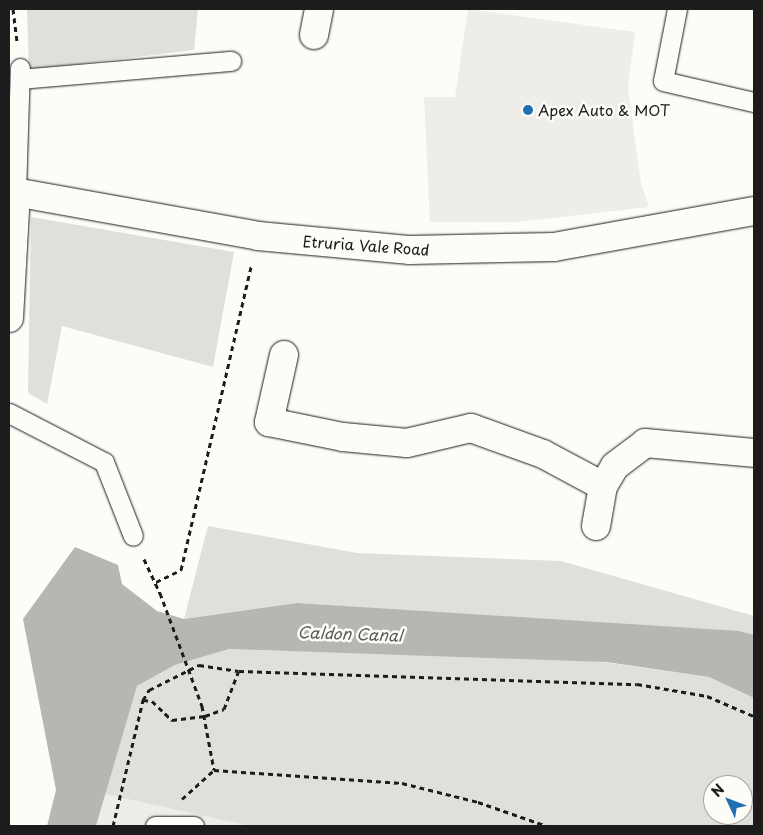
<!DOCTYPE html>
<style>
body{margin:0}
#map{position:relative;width:763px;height:835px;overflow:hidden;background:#fdfcf7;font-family:"Playpen Sans",sans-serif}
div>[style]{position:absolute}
.built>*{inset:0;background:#eeede9}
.green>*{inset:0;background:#e0dfdb}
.water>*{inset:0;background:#b7b6b2}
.path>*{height:3px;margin-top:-1.5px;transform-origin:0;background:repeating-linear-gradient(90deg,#1c1c1c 0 5px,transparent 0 9px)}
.roads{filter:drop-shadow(0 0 1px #1c1c1c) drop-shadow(0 0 1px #1c1c1c)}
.service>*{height:19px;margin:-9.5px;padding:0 9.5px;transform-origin:9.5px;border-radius:9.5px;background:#fdfcf7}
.minor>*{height:28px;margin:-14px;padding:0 14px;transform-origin:14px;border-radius:14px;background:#fdfcf7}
.secondary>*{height:28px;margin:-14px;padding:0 14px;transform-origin:14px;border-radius:14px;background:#fdfcf7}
.path-bridge>*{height:3px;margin-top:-1.5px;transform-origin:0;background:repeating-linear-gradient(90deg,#1c1c1c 0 5px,transparent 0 9px)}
.dots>*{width:14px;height:14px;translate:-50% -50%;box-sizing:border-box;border:2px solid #fdfcf7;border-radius:50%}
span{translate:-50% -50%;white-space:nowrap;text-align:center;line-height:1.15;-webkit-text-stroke:5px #fdfcf7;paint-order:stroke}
.poi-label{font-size:15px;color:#1c1c1c}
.left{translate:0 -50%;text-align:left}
.street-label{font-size:15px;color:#1c1c1c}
.water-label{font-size:16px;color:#5a5a58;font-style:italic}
.frame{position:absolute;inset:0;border:10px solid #1c1c1c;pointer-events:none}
.north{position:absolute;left:703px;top:775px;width:50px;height:50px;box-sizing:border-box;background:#fdfcf7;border:1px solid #a3a29f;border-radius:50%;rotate:313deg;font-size:14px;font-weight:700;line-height:20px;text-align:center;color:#1c1c1c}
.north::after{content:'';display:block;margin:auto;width:18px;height:22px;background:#1f6fb2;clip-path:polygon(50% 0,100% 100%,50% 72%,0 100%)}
</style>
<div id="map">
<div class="built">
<div style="clip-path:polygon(468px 9px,635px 32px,628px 88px,641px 183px,649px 207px,517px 222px,430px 222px,424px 97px,455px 97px)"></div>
<div style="clip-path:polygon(105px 794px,249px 826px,96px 826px)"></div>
</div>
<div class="green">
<div style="clip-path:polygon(27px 9px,198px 9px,194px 50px,29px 70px)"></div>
<div style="clip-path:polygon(31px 217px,234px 252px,213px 367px,62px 326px,47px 404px,28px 393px)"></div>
<div style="clip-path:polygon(208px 526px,357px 553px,561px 561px,754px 616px,754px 635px,297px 603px,184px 619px)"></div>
<div style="clip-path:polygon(evenodd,229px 649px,588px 660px,709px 677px,754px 698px,754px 826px,249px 826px,105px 794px,137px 686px,175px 665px,229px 649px,713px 785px,743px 785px,743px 815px,713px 815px,713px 785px)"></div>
</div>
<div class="water">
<div style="clip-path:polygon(75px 547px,118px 565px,122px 584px,157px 611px,184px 619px,297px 603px,739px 631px,754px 635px,754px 698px,709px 677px,606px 662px,229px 649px,175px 665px,137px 686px,96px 826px,47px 826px,56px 790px,23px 619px)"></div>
</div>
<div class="path">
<div style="left:13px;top:9px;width:33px;rotate:83deg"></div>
<div style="left:144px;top:559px;width:38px;rotate:65deg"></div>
<div style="left:156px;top:582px;width:28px;rotate:-26deg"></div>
<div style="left:181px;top:570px;width:312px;rotate:-77deg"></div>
<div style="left:143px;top:700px;width:9px;rotate:6deg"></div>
<div style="left:152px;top:701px;width:28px;rotate:44deg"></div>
<div style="left:172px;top:720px;width:33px;rotate:-7deg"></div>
<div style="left:205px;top:716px;width:20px;rotate:-20deg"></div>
<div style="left:224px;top:709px;width:40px;rotate:-69deg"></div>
<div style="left:202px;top:706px;width:65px;rotate:79.4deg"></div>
<div style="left:182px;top:799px;width:43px;rotate:-42.2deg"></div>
<div style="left:214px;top:770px;width:188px;rotate:4deg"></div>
<div style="left:402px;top:783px;width:78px;rotate:14deg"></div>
<div style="left:478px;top:802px;width:73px;rotate:19.2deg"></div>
<div style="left:113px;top:826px;width:130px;rotate:-76.6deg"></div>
<div style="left:143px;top:700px;width:12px;rotate:-59deg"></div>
<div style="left:149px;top:690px;width:56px;rotate:-26.6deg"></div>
<div style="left:199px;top:665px;width:40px;rotate:8.5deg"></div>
<div style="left:239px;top:671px;width:398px;rotate:1.9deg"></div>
<div style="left:637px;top:684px;width:71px;rotate:9.7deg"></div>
<div style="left:707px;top:696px;width:51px;rotate:23.1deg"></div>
</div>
<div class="roads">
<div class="service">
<div style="left:677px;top:9px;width:73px;rotate:101deg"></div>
<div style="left:663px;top:81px;width:93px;rotate:13deg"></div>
<div style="left:20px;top:79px;width:212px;rotate:-4.9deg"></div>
<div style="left:16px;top:193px;width:125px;rotate:-88.2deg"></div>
<div style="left:9px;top:413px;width:107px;rotate:27.3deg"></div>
<div style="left:104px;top:462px;width:79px;rotate:68.6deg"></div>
<div style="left:155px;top:826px;width:39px"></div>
</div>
<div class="minor">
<div style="left:314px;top:35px;width:26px;rotate:-79deg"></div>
<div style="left:9px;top:318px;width:125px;rotate:-86.8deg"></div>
<div style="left:284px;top:355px;width:69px;rotate:102.6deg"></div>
<div style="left:269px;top:422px;width:76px;rotate:11.5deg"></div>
<div style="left:343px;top:437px;width:64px;rotate:5.4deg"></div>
<div style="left:407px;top:443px;width:66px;rotate:-13.2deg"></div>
<div style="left:471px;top:428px;width:77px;rotate:19.9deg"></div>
<div style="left:543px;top:454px;width:68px;rotate:28.1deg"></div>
<div style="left:596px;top:526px;width:41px;rotate:-80.1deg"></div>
<div style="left:603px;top:486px;width:23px;rotate:-59deg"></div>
<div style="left:615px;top:466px;width:38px;rotate:-37deg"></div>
<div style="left:645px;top:443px;width:109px;rotate:5.2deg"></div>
</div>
<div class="secondary">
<div style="left:9px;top:191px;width:253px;rotate:10.2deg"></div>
<div style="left:258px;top:236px;width:153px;rotate:5.3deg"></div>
<div style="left:410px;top:250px;width:144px;rotate:-1.2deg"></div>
<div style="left:554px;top:247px;width:203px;rotate:-10.2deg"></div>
</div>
</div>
<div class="path-bridge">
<div style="left:160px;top:593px;width:121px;rotate:69.6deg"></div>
</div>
<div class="dots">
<div style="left:528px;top:110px;background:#1f6fb2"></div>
</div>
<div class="poi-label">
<span class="left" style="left:538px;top:110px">Apex Auto &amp; MOT</span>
</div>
<div class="street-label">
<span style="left:366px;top:245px;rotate:4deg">Etruria Vale Road</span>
</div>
<div class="water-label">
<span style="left:350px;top:633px;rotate:2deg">Caldon Canal</span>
</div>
<div class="frame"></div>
<div class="north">N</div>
</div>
